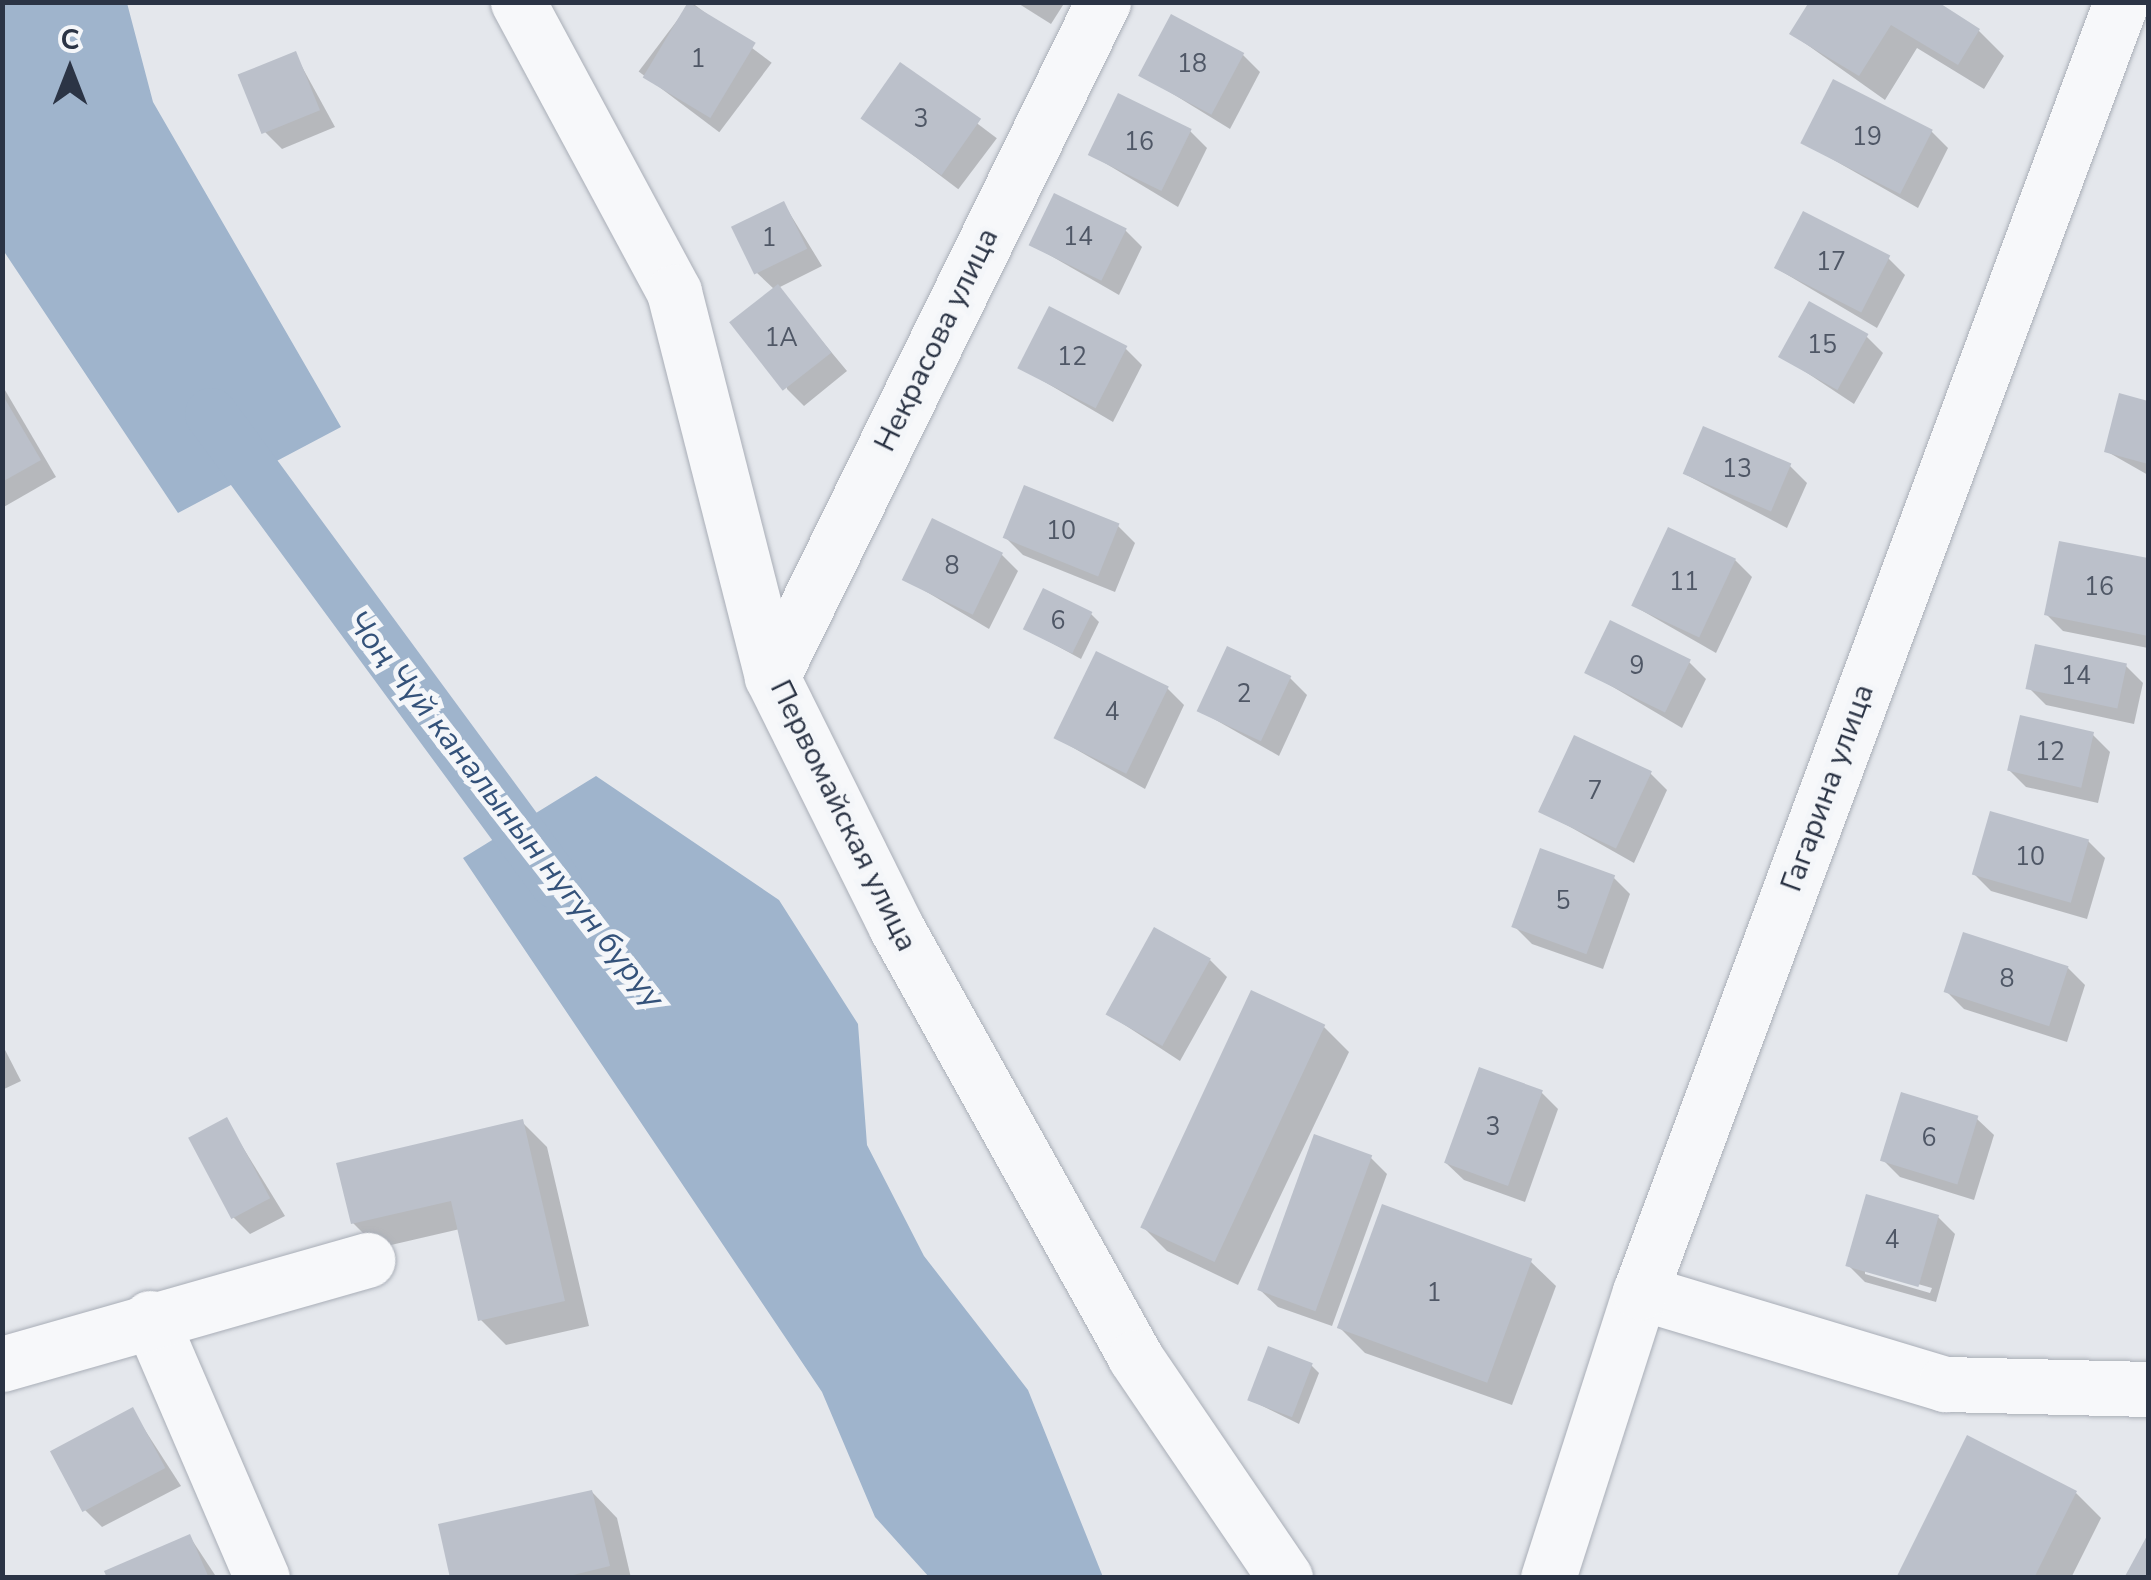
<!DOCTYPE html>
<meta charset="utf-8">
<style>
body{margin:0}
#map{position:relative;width:2151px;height:1580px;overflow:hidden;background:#e4e7ec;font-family:"Nunito Sans",sans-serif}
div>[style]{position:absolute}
.water>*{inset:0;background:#9fb4cc}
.shadow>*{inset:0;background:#0003;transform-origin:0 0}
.canal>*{height:52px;margin:-26px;padding:0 26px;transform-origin:26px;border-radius:26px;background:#9fb4cc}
.building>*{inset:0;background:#bbc0ca;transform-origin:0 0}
.roads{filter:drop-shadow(0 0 2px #a9aeb7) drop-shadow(0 0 2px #a9aeb7)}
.minor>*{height:55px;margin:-27.5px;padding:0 27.5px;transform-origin:27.5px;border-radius:27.5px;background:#f7f8fa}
span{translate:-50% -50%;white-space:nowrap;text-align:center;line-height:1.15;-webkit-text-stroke:10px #f4f6f9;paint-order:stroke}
.number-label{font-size:25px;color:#4f5766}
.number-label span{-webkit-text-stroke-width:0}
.street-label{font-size:30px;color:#2b3445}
.water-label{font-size:32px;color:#34527a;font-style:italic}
.frame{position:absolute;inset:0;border:5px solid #2b3445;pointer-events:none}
.north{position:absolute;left:20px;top:20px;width:100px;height:100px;-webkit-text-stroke:8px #f4f6f9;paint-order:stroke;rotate:0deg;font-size:28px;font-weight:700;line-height:40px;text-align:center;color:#2b3445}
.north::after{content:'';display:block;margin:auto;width:35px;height:45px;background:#2b3445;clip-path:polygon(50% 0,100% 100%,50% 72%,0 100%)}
</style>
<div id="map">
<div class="water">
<div style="clip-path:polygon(2px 3px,127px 3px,153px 102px,341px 427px,178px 513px,3px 250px)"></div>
<div style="clip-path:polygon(596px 776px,779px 900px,858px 1024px,867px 1145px,924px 1256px,1028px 1390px,1103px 1577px,929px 1577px,875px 1517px,822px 1392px,463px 858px)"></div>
</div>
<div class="shadow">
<div style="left:691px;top:2px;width:101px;height:87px;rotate:37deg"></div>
<div style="clip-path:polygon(1016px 2px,1065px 2px,1051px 24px)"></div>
<div style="clip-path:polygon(1812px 2px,1979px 31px,2004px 56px,1984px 89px,1917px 48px,1885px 100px,1792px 34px)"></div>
<div style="clip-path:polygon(295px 54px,335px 127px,282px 149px,265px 132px)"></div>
<div style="clip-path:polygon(1243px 55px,1260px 72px,1230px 129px,1142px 75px)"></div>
<div style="left:901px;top:66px;width:120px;height:64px;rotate:37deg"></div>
<div style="clip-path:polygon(1190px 131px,1207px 148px,1178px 207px,1090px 154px)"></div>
<div style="clip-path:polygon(1931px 131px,1948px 148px,1918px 208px,1804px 143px)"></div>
<div style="clip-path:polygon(784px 204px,822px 266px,778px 288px,847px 371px,804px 406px,787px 389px,775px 290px,757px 273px)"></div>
<div style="clip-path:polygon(1125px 230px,1142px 247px,1119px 295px,1032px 245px)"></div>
<div style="clip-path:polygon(1888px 258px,1905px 275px,1877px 328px,1776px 268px)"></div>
<div style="clip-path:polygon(1866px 336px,1883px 353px,1854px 404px,1780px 355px)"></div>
<div style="left:2146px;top:344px;width:2px;height:40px"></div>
<div style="clip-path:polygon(1125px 348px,1142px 365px,1113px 422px,1021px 368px)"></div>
<div style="clip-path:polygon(2px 385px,56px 477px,2px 508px)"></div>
<div style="clip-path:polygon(2121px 396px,2148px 404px,2148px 475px,2106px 451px)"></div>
<div style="clip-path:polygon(1790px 466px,1807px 483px,1787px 528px,1685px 474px)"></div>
<div style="clip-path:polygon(1118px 526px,1135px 543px,1115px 592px,1023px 555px,1006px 538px)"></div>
<div style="clip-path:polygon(2061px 544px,2148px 561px,2148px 648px,2063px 631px,2046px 614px)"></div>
<div style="clip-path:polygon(1001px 554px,1018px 571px,989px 629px,905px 579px)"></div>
<div style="clip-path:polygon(1735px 560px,1752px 577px,1716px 653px,1634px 606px)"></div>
<div style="clip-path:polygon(1091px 614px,1099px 622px,1081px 659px,1026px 629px)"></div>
<div style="clip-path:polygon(1689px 662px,1706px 679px,1682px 728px,1586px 671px)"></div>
<div style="clip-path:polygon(2126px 666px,2143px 683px,2134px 724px,2046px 705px,2029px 688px)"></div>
<div style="clip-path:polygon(1290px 678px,1307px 695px,1279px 756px,1200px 711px)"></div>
<div style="clip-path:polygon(1167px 688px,1184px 705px,1145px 789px,1058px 739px)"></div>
<div style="clip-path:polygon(2093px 735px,2110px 752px,2098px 803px,2026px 787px,2009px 770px)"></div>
<div style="clip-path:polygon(1650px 773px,1667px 790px,1634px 863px,1542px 811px)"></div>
<div style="clip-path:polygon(2088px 841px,2105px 858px,2087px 919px,1991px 891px,1974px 874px)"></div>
<div style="clip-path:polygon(1613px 877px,1630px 894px,1603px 969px,1532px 944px,1515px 927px)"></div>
<div style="clip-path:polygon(1210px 960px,1227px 977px,1180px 1061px,1108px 1014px)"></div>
<div style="clip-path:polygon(2068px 968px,2085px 985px,2067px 1042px,1964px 1009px,1947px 992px)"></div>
<div style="clip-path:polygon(1324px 1027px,1349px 1052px,1238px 1285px,1167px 1251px,1142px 1226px)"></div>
<div style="clip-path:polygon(2px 1044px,21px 1081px,2px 1090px)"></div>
<div style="clip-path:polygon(1541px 1092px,1558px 1109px,1525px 1202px,1464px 1180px,1446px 1163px)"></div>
<div style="clip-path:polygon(1976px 1118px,1994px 1135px,1974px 1200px,1900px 1177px,1883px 1160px)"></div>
<div style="clip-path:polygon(226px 1120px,285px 1216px,250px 1234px,233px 1217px)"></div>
<div style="clip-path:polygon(522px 1122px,547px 1147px,589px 1326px,506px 1345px,481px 1320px,460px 1229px,378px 1248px,353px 1223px)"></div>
<div style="clip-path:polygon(1370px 1157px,1387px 1174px,1332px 1326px,1278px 1307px,1260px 1290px)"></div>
<div style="clip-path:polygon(evenodd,1938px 1217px,1955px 1234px,1936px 1302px,1865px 1282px,1848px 1265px,1938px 1217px,1865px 1269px,1932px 1288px,1930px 1293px,1865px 1274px,1865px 1269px)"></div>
<div style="clip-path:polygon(1530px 1261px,1556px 1286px,1512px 1405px,1365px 1353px,1339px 1327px)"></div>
<div style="clip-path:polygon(1311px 1365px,1319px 1373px,1299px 1424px,1250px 1400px)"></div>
<div style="clip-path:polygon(132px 1410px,181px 1486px,102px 1527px,85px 1510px)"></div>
<div style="clip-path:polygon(592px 1492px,617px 1518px,631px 1578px,452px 1578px)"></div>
<div style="clip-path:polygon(2076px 1493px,2101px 1518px,2071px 1578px,1899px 1578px)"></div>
<div style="clip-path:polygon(190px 1537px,217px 1578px,110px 1578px)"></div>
</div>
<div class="canal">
<div style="left:211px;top:414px;width:582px;rotate:53.66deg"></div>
</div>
<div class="building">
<div style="left:688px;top:2px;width:79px;height:88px;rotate:31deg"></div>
<div style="clip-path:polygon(1809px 2px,1938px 2px,1980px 29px,1958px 65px,1891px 25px,1859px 76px,1789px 34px)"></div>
<div style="left:1171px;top:14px;width:83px;height:70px;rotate:28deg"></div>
<div style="left:296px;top:51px;width:64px;height:63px;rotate:68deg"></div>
<div style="left:900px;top:62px;width:99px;height:69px;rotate:35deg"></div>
<div style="left:1833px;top:79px;width:112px;height:72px;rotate:27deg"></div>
<div style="left:1118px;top:93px;width:82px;height:69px;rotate:26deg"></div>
<div style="left:1054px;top:193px;width:81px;height:58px;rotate:26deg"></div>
<div style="left:784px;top:201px;width:53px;height:59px;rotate:64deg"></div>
<div style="left:1803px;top:211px;width:98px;height:64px;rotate:27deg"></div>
<div style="left:778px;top:284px;width:87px;height:62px;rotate:52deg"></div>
<div style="left:1809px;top:301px;width:68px;height:64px;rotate:29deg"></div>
<div style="left:1049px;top:306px;width:88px;height:70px;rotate:27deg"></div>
<div style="clip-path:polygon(2119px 393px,2148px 401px,2148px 464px,2104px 452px)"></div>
<div style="clip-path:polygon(2px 394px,41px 460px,2px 482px)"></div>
<div style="left:1703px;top:426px;width:96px;height:52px;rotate:23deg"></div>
<div style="left:1024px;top:485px;width:103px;height:57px;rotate:22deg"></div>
<div style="left:932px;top:518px;width:79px;height:69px;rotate:26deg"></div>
<div style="left:1668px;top:527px;width:75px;height:87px;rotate:25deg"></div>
<div style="clip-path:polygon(2059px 541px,2148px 558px,2148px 636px,2044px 615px)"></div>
<div style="left:1043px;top:588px;width:55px;height:46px;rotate:26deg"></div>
<div style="left:1610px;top:620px;width:90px;height:59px;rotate:26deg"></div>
<div style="left:2035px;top:644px;width:94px;height:46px;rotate:12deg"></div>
<div style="left:1227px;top:646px;width:71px;height:72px;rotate:25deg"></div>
<div style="left:1096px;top:651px;width:81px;height:97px;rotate:26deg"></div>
<div style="left:2020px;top:715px;width:76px;height:57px;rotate:13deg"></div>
<div style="left:1574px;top:735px;width:86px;height:85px;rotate:25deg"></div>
<div style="left:1990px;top:811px;width:103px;height:66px;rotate:16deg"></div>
<div style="left:1540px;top:848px;width:80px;height:84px;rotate:20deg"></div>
<div style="left:1154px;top:927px;width:65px;height:100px;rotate:29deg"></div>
<div style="left:1963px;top:932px;width:111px;height:63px;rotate:18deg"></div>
<div style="left:1251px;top:990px;width:82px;height:262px;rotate:25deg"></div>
<div style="left:1479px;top:1067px;width:68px;height:102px;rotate:20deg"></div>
<div style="left:1901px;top:1092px;width:81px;height:72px;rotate:17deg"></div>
<div style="left:227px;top:1117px;width:92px;height:44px;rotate:62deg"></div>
<div style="clip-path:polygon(523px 1119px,565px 1301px,478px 1321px,451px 1201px,351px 1224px,336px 1163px)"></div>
<div style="left:1314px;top:1134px;width:62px;height:166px;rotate:20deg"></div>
<div style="left:1866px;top:1194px;width:76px;height:75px;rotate:16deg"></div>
<div style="left:1382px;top:1204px;width:160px;height:132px;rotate:20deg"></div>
<div style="left:1268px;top:1346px;width:48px;height:58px;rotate:21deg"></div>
<div style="left:133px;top:1407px;width:69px;height:94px;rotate:62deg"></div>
<div style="clip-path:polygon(1967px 1435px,2077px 1491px,2034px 1578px,1896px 1578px)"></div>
<div style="clip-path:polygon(592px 1490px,610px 1566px,561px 1578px,450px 1578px,438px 1524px)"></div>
<div style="clip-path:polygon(190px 1534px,209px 1578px,107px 1578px,104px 1571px)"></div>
<div style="clip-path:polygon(2148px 1534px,2148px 1578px,2124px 1578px)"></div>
</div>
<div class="roads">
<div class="minor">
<div style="left:518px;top:2px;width:329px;rotate:61.7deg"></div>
<div style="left:674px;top:292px;width:397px;rotate:75.7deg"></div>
<div style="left:772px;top:677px;width:279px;rotate:63.6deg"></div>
<div style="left:896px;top:927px;width:492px;rotate:60.9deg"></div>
<div style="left:1135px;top:1357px;width:267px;rotate:55.8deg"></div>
<div style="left:772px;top:677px;width:752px;rotate:-63.88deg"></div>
<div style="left:1640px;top:1292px;width:319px;rotate:16.8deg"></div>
<div style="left:1945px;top:1384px;width:203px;rotate:1.4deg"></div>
<div style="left:150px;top:1318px;width:283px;rotate:66.7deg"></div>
<div style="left:2px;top:1364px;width:380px;rotate:-15.9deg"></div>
<div style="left:1548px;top:1578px;width:300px;rotate:-72.2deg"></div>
<div style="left:1640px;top:1292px;width:1377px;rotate:-69.55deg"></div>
</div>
</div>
<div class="number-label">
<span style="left:698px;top:59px">1</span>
<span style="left:1192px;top:64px">18</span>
<span style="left:921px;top:119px">3</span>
<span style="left:1867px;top:137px">19</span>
<span style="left:1139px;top:142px">16</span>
<span style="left:1078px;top:237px">14</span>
<span style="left:769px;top:238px">1</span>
<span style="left:1831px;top:262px">17</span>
<span style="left:781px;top:338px">1А</span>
<span style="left:1822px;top:345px">15</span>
<span style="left:1072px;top:357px">12</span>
<span style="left:1737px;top:469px">13</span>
<span style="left:1061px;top:531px">10</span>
<span style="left:952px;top:566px">8</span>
<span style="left:1684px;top:582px">11</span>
<span style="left:2099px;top:587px">16</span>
<span style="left:1058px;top:621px">6</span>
<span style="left:1637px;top:666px">9</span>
<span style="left:2076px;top:676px">14</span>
<span style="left:1244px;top:694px">2</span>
<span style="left:1112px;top:712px">4</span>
<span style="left:2050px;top:752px">12</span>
<span style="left:1595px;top:791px">7</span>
<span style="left:2030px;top:857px">10</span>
<span style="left:1563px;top:901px">5</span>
<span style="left:2007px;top:979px">8</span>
<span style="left:1493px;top:1127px">3</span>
<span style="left:1929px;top:1138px">6</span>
<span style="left:1892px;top:1240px">4</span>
<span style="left:1434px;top:1293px">1</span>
</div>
<div class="street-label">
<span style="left:937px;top:340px;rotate:-64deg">Некрасова улица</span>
<span style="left:1828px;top:788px;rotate:-70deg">Гагарина улица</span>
<span style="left:843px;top:816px;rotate:64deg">Первомайская улица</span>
</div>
<div class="water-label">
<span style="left:505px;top:810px;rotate:52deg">Чоң Чүй каналынын нугун буруу</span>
</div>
<div class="frame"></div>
<div class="north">С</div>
</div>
